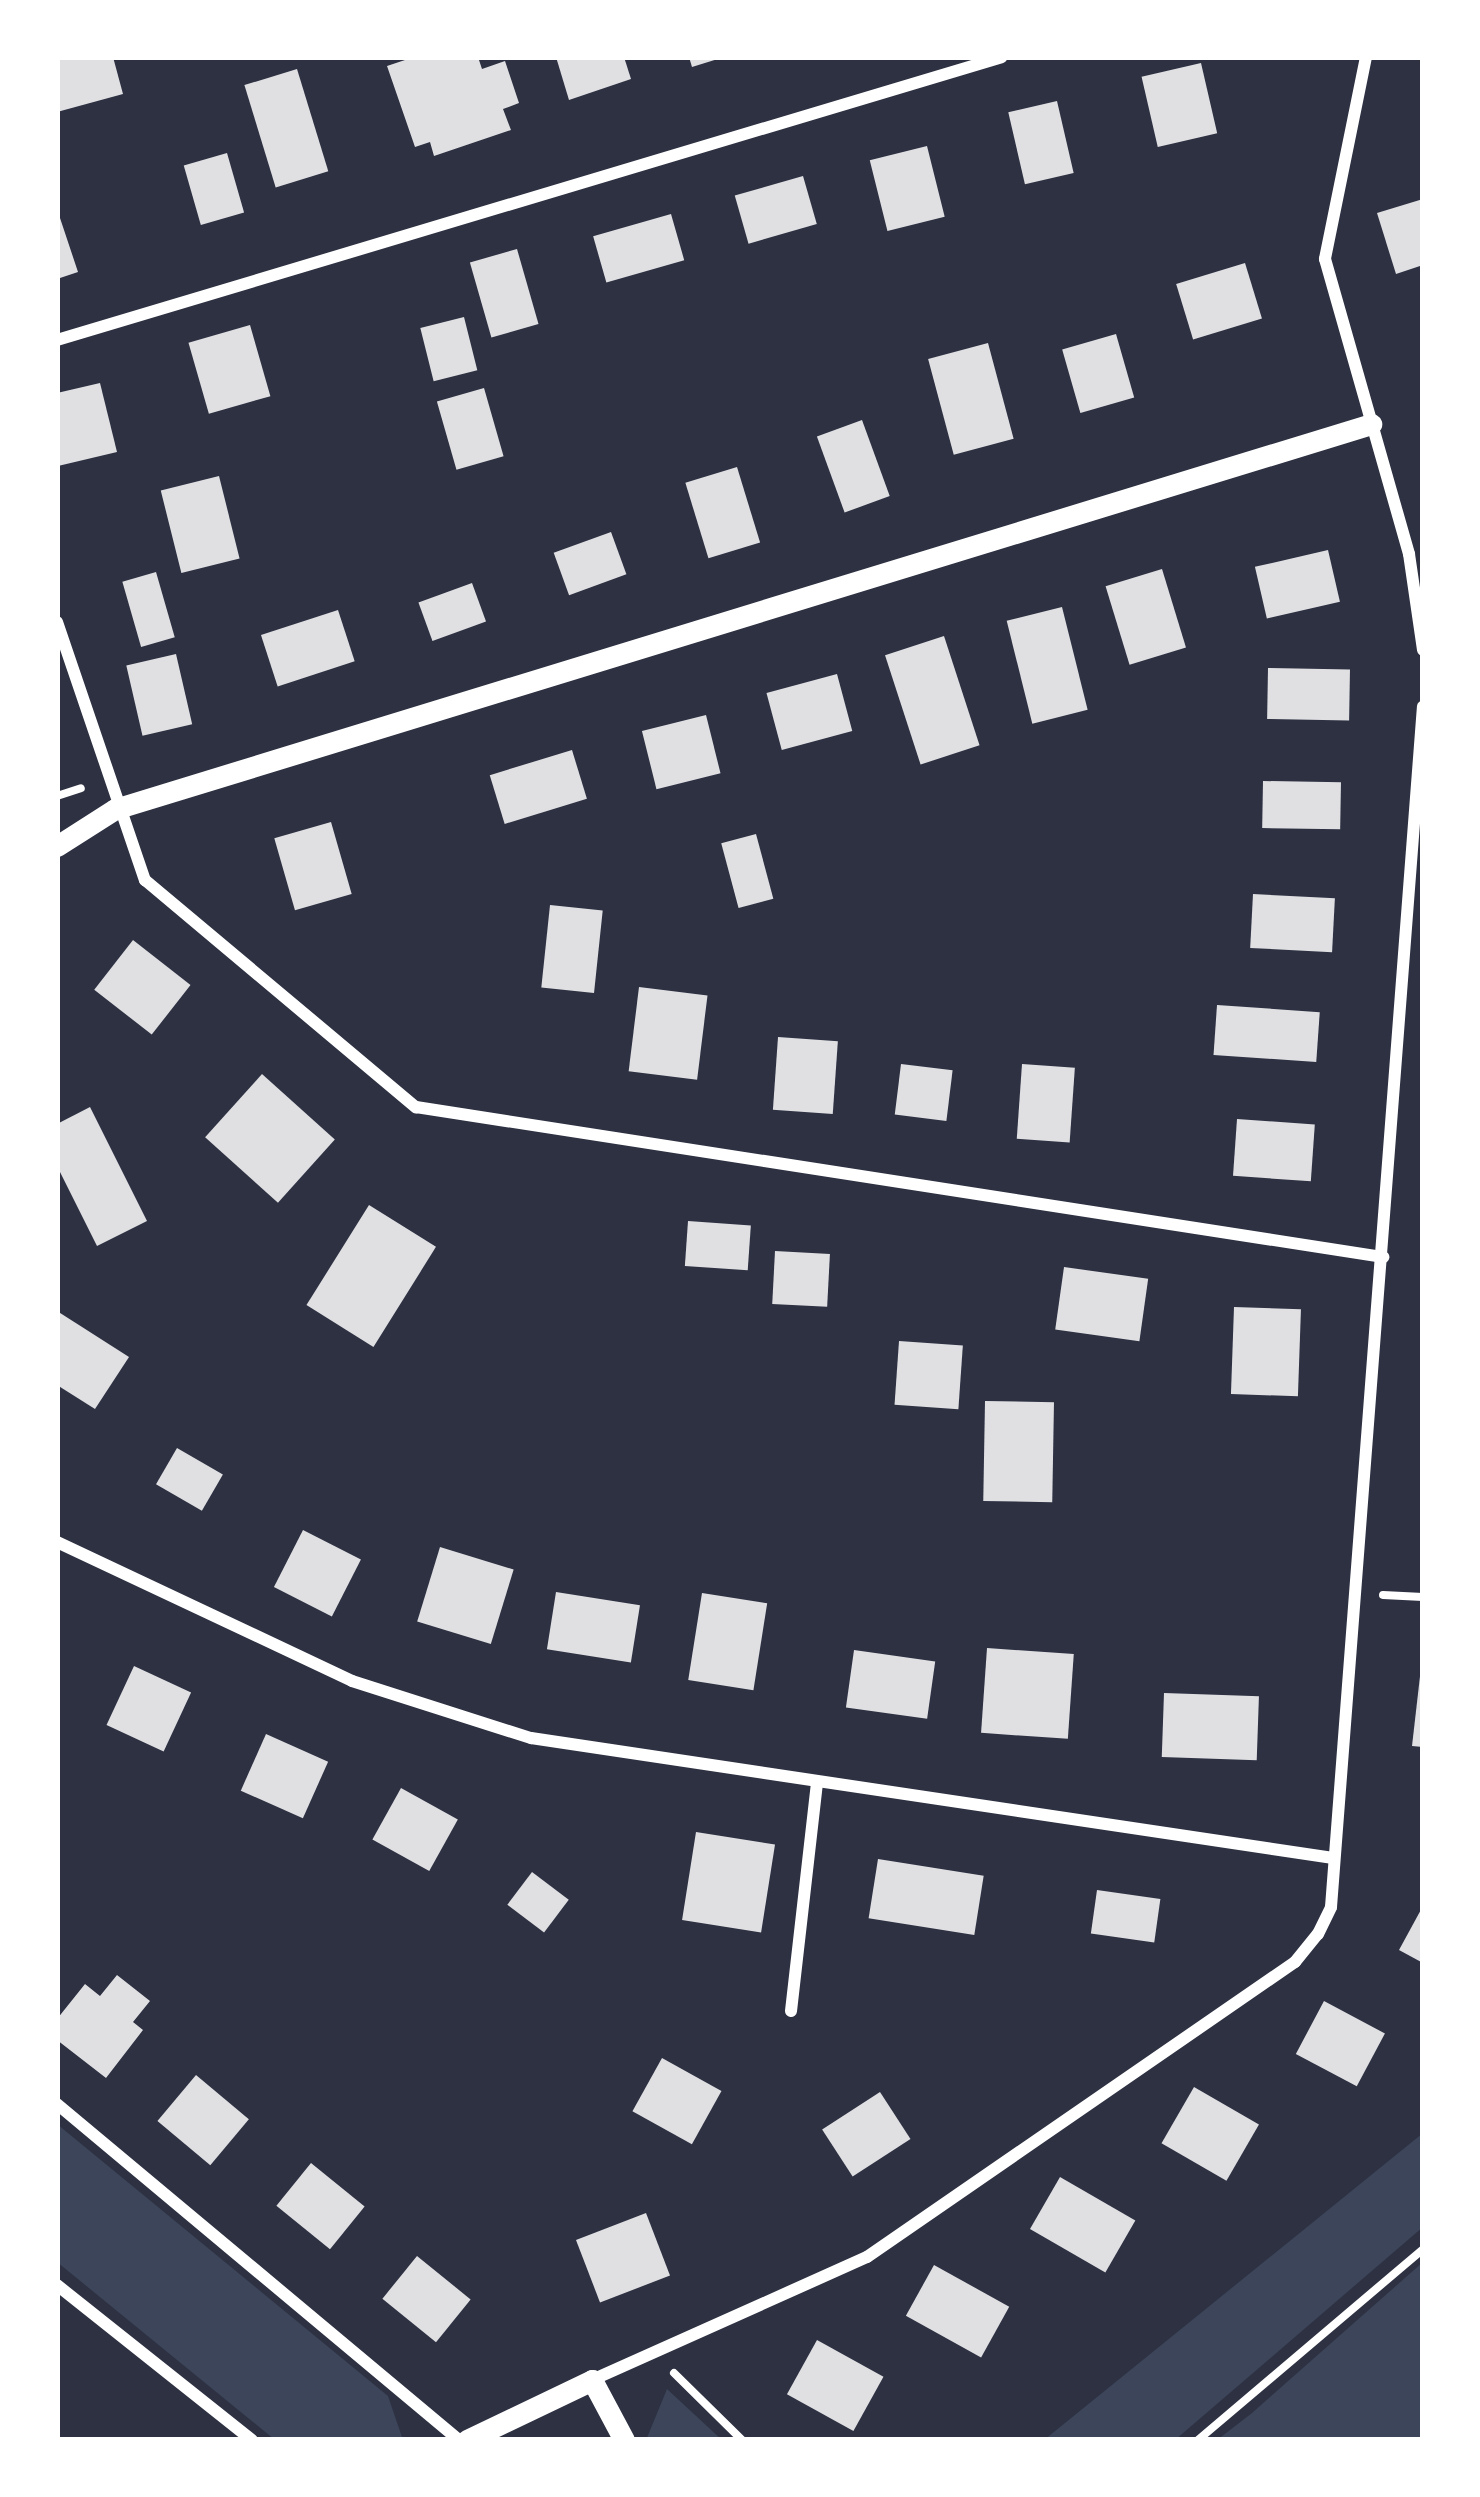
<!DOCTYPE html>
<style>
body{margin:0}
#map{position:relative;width:1480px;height:2497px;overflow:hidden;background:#2d3142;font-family:Karla,sans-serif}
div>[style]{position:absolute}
.green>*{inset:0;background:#3c4559}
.building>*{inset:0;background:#e0e0e3;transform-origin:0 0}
.path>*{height:8px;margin:-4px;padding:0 4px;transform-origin:4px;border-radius:4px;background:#fff}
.minor>*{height:12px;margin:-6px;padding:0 6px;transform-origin:6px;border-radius:6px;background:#fff}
.tertiary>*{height:21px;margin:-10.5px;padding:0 10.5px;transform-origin:10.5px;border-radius:10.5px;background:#fff}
span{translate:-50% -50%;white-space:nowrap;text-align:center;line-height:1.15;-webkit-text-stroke:10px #fff;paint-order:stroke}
.frame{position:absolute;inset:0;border:60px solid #fff;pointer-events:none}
</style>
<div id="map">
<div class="green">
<div style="clip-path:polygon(57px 2124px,388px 2396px,403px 2440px,275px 2440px,57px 2262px)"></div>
<div style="clip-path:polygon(1423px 2133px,1423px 2227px,1175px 2440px,1044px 2440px)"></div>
<div style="clip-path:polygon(1423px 2262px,1423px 2440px,1217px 2440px,1252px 2413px)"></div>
<div style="clip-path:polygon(667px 2389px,722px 2440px,646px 2440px)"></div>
</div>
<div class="building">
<div style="clip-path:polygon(57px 57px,113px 57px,123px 94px,57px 112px)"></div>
<div style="clip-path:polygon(414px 57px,478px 57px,482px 69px,505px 61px,519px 103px,503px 109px,511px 130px,434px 156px,430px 142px,415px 147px,387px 66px)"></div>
<div style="clip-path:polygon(556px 57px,624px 57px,631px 79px,569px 100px)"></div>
<div style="clip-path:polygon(689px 57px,721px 57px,721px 58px,692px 67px)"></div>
<div style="left:1201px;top:63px;width:72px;height:61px;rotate:77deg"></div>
<div style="left:297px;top:69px;width:107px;height:55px;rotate:73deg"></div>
<div style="left:1057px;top:101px;width:74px;height:50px;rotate:77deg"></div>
<div style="left:927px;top:146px;width:73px;height:59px;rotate:76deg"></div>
<div style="left:227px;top:153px;width:62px;height:45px;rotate:74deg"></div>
<div style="left:803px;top:176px;width:50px;height:71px;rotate:74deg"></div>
<div style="clip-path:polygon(1423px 199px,1423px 265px,1396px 274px,1377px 213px)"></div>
<div style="clip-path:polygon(57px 209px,78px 272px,57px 279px)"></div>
<div style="left:671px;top:214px;width:48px;height:81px;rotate:74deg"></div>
<div style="left:517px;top:249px;width:78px;height:49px;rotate:74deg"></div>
<div style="left:1245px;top:263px;width:58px;height:72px;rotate:73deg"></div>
<div style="left:464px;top:317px;width:55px;height:45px;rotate:76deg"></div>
<div style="left:250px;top:325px;width:74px;height:64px;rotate:74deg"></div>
<div style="left:1116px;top:334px;width:66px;height:56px;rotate:74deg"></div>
<div style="left:988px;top:343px;width:99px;height:62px;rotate:75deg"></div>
<div style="clip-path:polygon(100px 383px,117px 452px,58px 466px,57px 393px)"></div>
<div style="left:484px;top:388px;width:71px;height:49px;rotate:74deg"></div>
<div style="left:862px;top:420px;width:81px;height:48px;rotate:70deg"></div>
<div style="left:737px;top:467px;width:79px;height:54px;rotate:73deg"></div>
<div style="left:219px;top:476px;width:85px;height:60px;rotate:76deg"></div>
<div style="left:611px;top:532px;width:45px;height:61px;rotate:70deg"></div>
<div style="left:1328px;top:550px;width:53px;height:75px;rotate:77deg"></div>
<div style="left:1162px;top:569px;width:82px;height:59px;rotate:73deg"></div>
<div style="left:156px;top:572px;width:68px;height:35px;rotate:74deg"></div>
<div style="left:472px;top:583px;width:41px;height:57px;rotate:70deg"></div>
<div style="left:1062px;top:607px;width:106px;height:57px;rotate:76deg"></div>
<div style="left:338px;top:610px;width:54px;height:81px;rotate:72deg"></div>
<div style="left:944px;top:636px;width:115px;height:62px;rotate:72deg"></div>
<div style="left:176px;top:654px;width:72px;height:51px;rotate:77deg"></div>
<div style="left:1268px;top:668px;width:82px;height:51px;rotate:1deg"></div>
<div style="left:837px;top:674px;width:59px;height:73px;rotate:75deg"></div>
<div style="left:706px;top:715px;width:60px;height:66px;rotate:76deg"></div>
<div style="left:572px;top:750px;width:51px;height:86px;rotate:73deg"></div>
<div style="left:1263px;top:781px;width:78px;height:47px;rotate:1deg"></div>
<div style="left:331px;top:822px;width:75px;height:59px;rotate:74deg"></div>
<div style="left:756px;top:834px;width:67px;height:36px;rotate:75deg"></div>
<div style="left:1253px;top:894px;width:82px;height:54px;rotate:3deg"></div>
<div style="left:550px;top:905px;width:53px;height:83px;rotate:6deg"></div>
<div style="left:133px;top:940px;width:73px;height:63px;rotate:38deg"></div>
<div style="left:639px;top:987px;width:69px;height:85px;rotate:7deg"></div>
<div style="left:1217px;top:1005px;width:103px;height:50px;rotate:4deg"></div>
<div style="left:778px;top:1037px;width:60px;height:73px;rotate:4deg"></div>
<div style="left:901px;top:1064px;width:52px;height:51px;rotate:7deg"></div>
<div style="left:1022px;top:1064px;width:53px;height:75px;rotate:4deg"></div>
<div style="left:262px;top:1074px;width:98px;height:85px;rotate:42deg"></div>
<div style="clip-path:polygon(90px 1107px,147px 1221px,97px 1246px,57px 1166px,57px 1124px)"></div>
<div style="left:1237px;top:1119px;width:78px;height:57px;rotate:4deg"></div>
<div style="left:369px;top:1205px;width:79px;height:118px;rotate:32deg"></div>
<div style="left:688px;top:1221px;width:63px;height:45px;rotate:4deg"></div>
<div style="left:775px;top:1251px;width:55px;height:53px;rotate:3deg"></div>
<div style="left:1064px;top:1267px;width:85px;height:63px;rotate:8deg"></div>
<div style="left:1234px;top:1307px;width:67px;height:87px;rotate:2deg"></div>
<div style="clip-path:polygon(57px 1311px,129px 1357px,95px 1409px,57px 1385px)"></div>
<div style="left:899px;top:1341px;width:64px;height:64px;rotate:4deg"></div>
<div style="left:985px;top:1401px;width:69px;height:100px;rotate:1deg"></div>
<div style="left:177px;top:1448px;width:53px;height:42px;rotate:30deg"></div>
<div style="left:303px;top:1530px;width:65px;height:64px;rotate:27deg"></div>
<div style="left:440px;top:1547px;width:77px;height:78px;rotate:17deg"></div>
<div style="left:556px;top:1592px;width:85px;height:58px;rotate:9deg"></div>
<div style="left:702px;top:1593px;width:66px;height:88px;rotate:9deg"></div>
<div style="left:987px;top:1648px;width:87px;height:85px;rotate:4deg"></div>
<div style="left:854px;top:1650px;width:82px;height:58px;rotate:8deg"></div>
<div style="clip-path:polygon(1423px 1650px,1423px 1747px,1412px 1746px)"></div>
<div style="left:134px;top:1666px;width:63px;height:65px;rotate:25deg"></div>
<div style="left:1164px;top:1693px;width:95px;height:64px;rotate:2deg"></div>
<div style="left:266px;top:1734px;width:68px;height:62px;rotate:24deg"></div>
<div style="left:401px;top:1788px;width:65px;height:59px;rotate:29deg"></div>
<div style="left:696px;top:1832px;width:80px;height:89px;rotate:9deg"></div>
<div style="left:878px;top:1859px;width:107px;height:60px;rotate:9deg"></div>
<div style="left:532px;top:1872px;width:46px;height:41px;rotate:37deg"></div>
<div style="left:1097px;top:1890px;width:64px;height:44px;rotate:8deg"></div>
<div style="clip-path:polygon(1423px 1906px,1423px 1963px,1399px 1950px)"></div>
<div style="clip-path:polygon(117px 1975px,150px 2001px,133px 2022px,143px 2030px,106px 2078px,57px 2040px,57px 2019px,85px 1984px,100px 1996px)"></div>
<div style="left:1324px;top:2001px;width:69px;height:60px;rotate:28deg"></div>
<div style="left:662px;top:2058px;width:68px;height:61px;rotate:29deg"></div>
<div style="left:196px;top:2075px;width:69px;height:60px;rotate:40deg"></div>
<div style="left:1194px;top:2087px;width:75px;height:65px;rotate:30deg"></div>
<div style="left:880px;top:2092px;width:56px;height:69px;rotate:57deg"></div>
<div style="left:311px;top:2163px;width:69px;height:55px;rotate:39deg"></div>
<div style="left:1060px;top:2177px;width:87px;height:60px;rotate:30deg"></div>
<div style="left:646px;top:2213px;width:67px;height:75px;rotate:69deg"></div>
<div style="left:417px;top:2256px;width:69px;height:55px;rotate:39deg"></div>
<div style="left:934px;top:2265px;width:86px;height:58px;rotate:29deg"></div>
<div style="left:817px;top:2340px;width:76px;height:62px;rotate:29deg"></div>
</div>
<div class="path">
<div style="left:57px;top:796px;width:25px;rotate:-18deg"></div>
<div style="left:1383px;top:1595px;width:40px;rotate:2.9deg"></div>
<div style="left:674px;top:2373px;width:95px;rotate:44.6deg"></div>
<div style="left:1198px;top:2440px;width:295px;rotate:-40.3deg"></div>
</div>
<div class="minor">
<div style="left:1366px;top:57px;width:206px;rotate:101.5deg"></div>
<div style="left:1325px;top:259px;width:307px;rotate:74.1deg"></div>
<div style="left:1409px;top:554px;width:97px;rotate:81.7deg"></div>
<div style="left:57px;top:340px;width:986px;rotate:-16.67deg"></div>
<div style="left:57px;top:622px;width:273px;rotate:71.2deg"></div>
<div style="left:145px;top:880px;width:354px;rotate:40deg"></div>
<div style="left:416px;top:1107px;width:979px;rotate:8.82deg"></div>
<div style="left:57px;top:1542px;width:326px;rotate:25.2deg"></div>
<div style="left:352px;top:1681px;width:188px;rotate:17.7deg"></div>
<div style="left:531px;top:1738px;width:811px;rotate:8.51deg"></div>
<div style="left:791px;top:2011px;width:229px;rotate:-83.5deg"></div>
<div style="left:57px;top:2104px;width:524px;rotate:39.89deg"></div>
<div style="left:57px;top:2285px;width:249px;rotate:38.5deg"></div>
<div style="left:592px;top:2380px;width:301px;rotate:-24.1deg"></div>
<div style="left:867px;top:2257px;width:520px;rotate:-34.58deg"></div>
<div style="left:1295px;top:1962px;width:36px;rotate:-51deg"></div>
<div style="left:1318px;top:1934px;width:30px;rotate:-64deg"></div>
<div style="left:1331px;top:1907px;width:1204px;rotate:-85.62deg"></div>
</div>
<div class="tertiary">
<div style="left:57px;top:846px;width:69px;rotate:-32.5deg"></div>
<div style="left:115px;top:809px;width:1314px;rotate:-17.04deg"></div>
<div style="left:467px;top:2440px;width:139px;rotate:-25.6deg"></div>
<div style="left:592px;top:2380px;width:68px;rotate:61.9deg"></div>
</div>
<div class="frame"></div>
</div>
